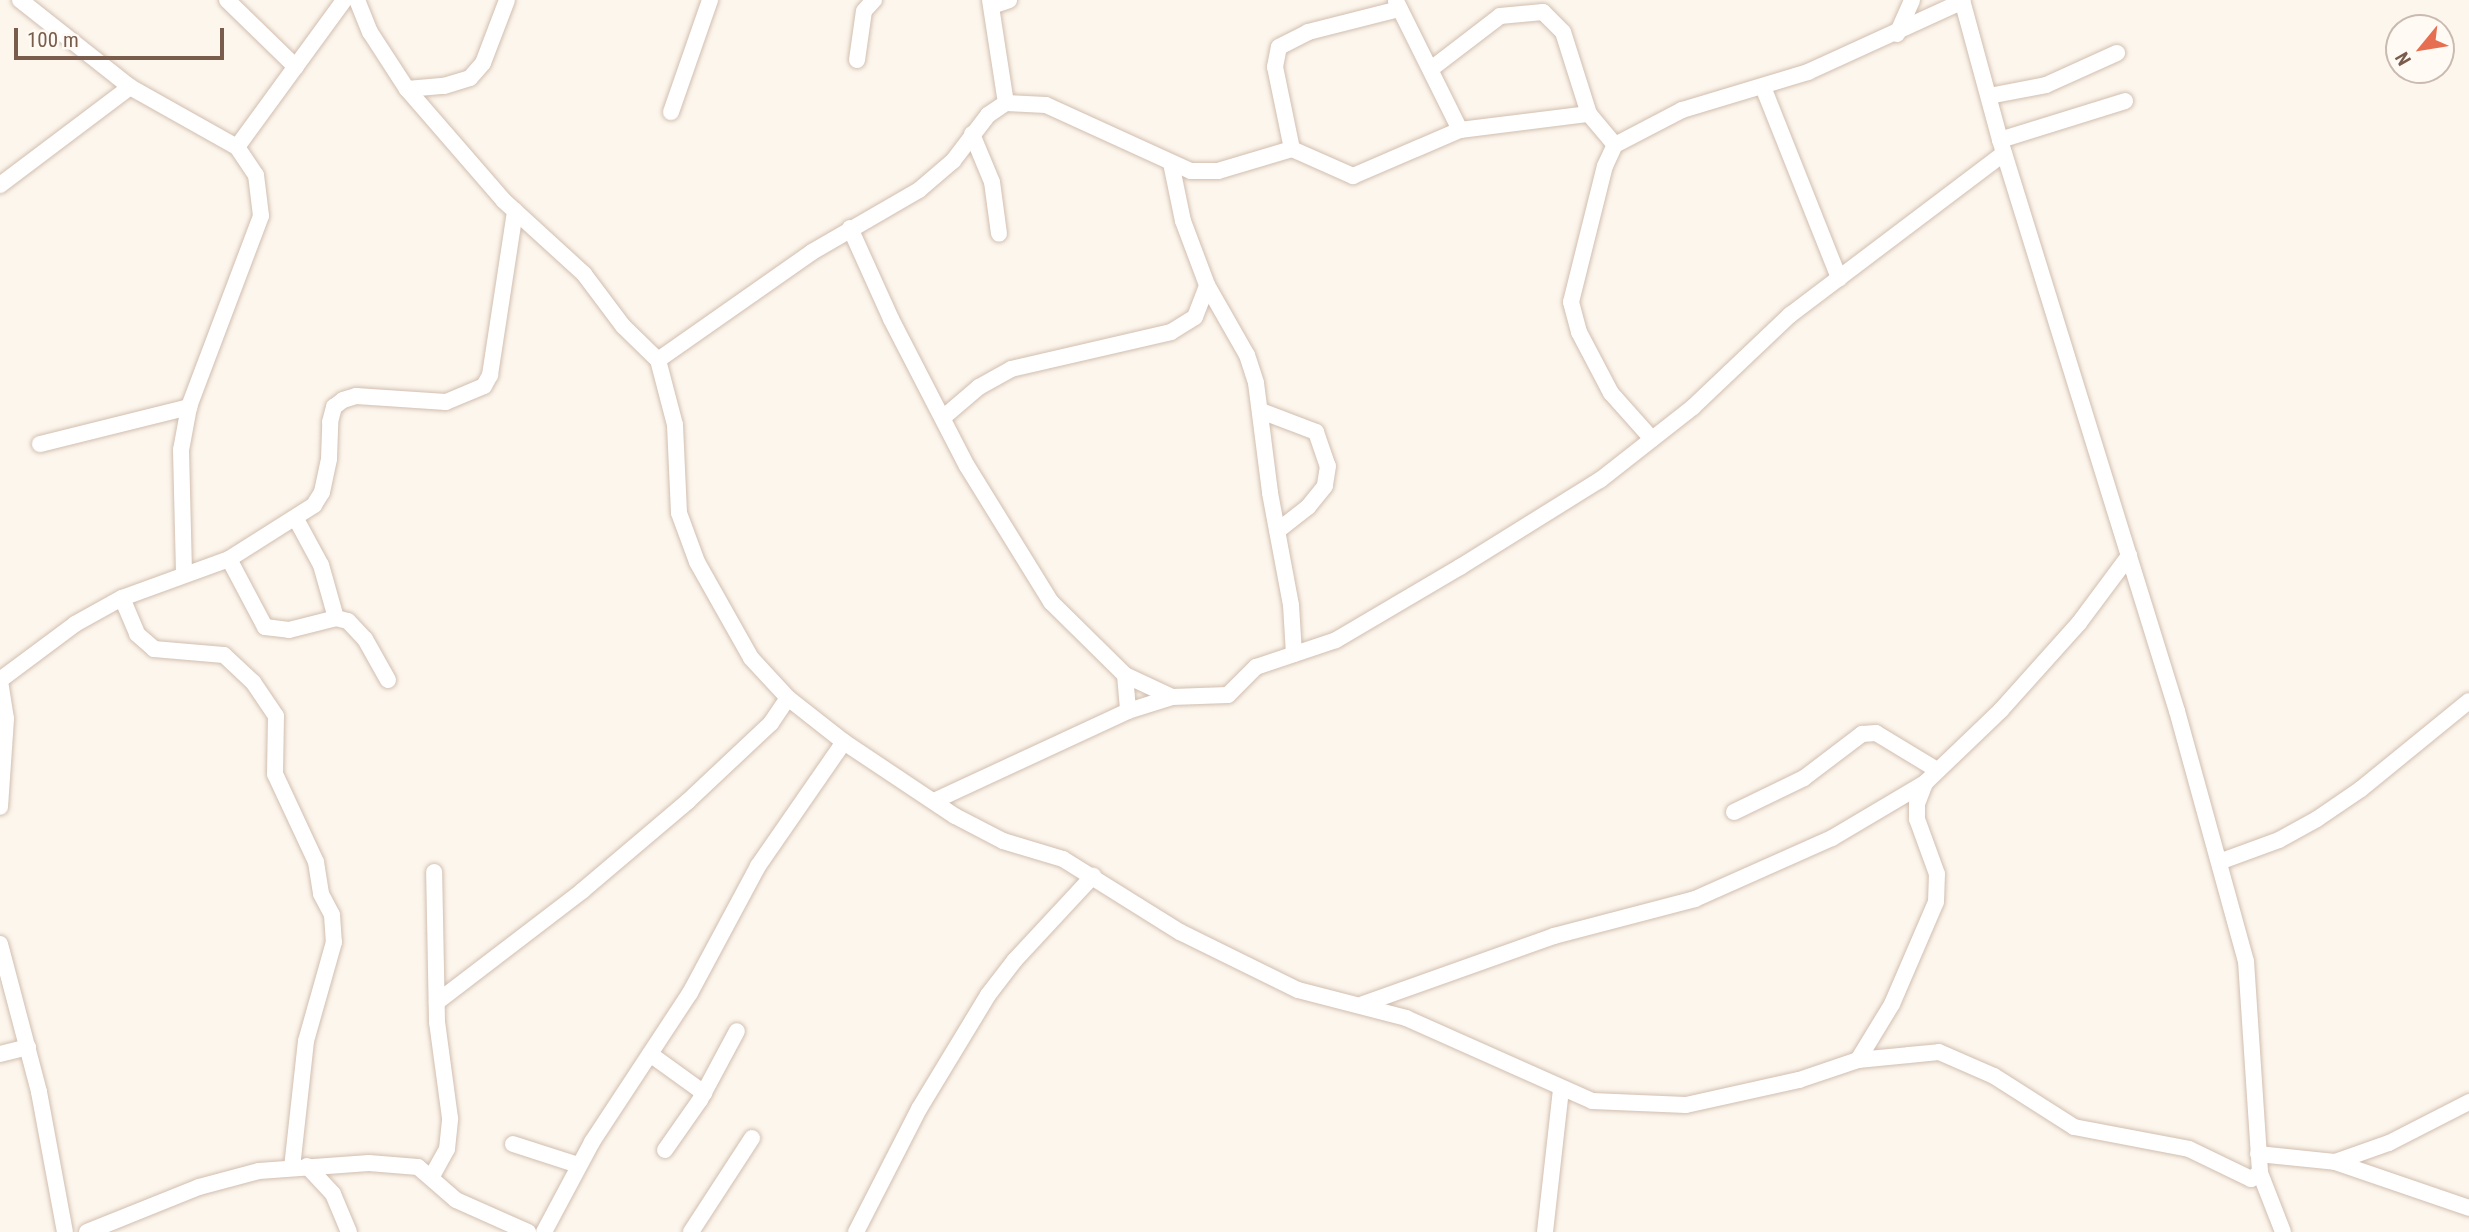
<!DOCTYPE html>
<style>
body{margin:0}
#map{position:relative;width:2469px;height:1232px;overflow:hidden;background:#fdf6ec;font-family:"Roboto Condensed",sans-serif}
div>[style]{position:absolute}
.roads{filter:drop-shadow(0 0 2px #d1beb0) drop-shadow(0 0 2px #d1beb0)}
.minor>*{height:16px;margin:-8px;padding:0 8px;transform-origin:8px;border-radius:8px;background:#fff}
span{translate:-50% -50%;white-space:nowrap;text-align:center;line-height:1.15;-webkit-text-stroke:5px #fffaf3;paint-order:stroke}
.north{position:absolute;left:2385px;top:14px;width:70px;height:70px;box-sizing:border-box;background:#fffaf3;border:2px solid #cabbb1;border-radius:50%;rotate:240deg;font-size:19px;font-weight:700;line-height:28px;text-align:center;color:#7a5c4d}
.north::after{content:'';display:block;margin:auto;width:24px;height:32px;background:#e76f51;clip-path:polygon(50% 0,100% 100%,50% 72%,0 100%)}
.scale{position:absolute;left:14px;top:28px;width:210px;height:32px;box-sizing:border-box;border:4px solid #7a5c4d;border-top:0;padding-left:9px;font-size:21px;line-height:24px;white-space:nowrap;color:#7a5c4d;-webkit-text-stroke:5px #fffaf3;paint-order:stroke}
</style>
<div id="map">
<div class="roads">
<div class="minor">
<div style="left:20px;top:0;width:140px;rotate:38.3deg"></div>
<div style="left:130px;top:87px;width:123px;rotate:29.3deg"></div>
<div style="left:237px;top:147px;width:34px;rotate:56deg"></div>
<div style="left:256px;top:175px;width:41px;rotate:83deg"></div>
<div style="left:261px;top:216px;width:204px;rotate:110.7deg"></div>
<div style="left:189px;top:407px;width:44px;rotate:100.5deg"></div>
<div style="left:181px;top:450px;width:124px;rotate:88.6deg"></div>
<div style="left:227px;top:0;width:96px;rotate:44.2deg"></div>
<div style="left:357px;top:0;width:35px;rotate:68deg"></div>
<div style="left:370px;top:32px;width:68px;rotate:57deg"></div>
<div style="left:407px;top:89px;width:147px;rotate:49.1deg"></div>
<div style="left:503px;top:200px;width:110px;rotate:42.4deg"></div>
<div style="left:584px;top:274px;width:65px;rotate:53.1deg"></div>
<div style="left:623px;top:326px;width:49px;rotate:44.2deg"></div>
<div style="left:658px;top:360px;width:67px;rotate:75.3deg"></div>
<div style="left:675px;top:425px;width:88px;rotate:87.4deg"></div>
<div style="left:679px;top:513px;width:52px;rotate:69.8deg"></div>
<div style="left:697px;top:562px;width:110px;rotate:60.6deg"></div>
<div style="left:751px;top:658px;width:54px;rotate:47.2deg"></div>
<div style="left:788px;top:698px;width:71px;rotate:38.2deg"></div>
<div style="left:844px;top:742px;width:133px;rotate:33.7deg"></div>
<div style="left:955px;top:816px;width:54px;rotate:27.5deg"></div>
<div style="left:1003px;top:841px;width:63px;rotate:16.7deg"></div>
<div style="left:1063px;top:859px;width:138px;rotate:32deg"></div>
<div style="left:1180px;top:932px;width:131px;rotate:26.2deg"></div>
<div style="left:1298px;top:990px;width:112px;rotate:14.5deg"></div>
<div style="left:1406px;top:1018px;width:204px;rotate:24deg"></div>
<div style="left:1592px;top:1101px;width:94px;rotate:2.4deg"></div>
<div style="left:1686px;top:1105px;width:116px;rotate:-12.5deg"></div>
<div style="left:1799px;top:1080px;width:62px;rotate:-18.7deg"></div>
<div style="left:1858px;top:1060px;width:81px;rotate:-5.6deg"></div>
<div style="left:1939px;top:1052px;width:60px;rotate:23.6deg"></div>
<div style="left:1994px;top:1076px;width:95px;rotate:32.5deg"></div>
<div style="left:2074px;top:1127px;width:117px;rotate:10.8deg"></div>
<div style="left:2189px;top:1149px;width:69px;rotate:25.8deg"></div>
<div style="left:2251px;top:1179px;width:11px;rotate:-34deg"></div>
<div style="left:990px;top:0;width:104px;rotate:81.2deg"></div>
<div style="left:1962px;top:0;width:145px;rotate:74.8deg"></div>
<div style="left:2000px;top:140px;width:598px;rotate:72.78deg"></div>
<div style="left:2177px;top:711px;width:259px;rotate:74.6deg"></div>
<div style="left:2246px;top:961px;width:212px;rotate:86.2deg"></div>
<div style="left:2260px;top:1173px;width:63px;rotate:68.7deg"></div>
<div style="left:1396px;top:1px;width:144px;rotate:63.6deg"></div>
<div style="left:992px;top:6px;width:18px;rotate:-19deg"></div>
<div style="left:1897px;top:34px;width:37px;rotate:-66deg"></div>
<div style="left:857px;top:60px;width:49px;rotate:-81.9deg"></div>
<div style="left:864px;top:11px;width:15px;rotate:-48deg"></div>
<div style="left:1431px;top:69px;width:87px;rotate:-37.5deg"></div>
<div style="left:1500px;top:16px;width:43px;rotate:-5.3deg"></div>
<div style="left:1543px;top:12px;width:28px;rotate:45deg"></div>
<div style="left:1563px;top:32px;width:86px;rotate:72.4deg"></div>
<div style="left:1589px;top:114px;width:40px;rotate:50deg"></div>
<div style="left:1763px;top:87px;width:206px;rotate:68.3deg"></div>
<div style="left:407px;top:89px;width:37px;rotate:-5deg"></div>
<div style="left:444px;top:86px;width:27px;rotate:-17deg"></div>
<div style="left:470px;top:78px;width:20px;rotate:-49deg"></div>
<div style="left:483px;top:63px;width:67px;rotate:-69.1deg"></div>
<div style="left:1989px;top:96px;width:58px;rotate:-10.9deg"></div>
<div style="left:2046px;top:85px;width:78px;rotate:-24.3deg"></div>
<div style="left:671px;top:112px;width:119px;rotate:-70.8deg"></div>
<div style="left:972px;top:134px;width:52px;rotate:67.4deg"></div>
<div style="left:992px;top:182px;width:52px;rotate:82.3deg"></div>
<div style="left:2000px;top:140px;width:131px;rotate:-17.3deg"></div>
<div style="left:237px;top:147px;width:182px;rotate:-53.9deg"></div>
<div style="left:1292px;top:149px;width:84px;rotate:-101.7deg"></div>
<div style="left:1275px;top:67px;width:20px;rotate:-79deg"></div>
<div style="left:1279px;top:47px;width:33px;rotate:-27deg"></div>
<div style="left:1308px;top:32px;width:94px;rotate:-14.2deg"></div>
<div style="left:1171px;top:163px;width:59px;rotate:78.3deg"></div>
<div style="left:1183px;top:221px;width:68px;rotate:69.4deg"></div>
<div style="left:1207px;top:285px;width:81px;rotate:60.3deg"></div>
<div style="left:1247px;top:355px;width:29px;rotate:72deg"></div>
<div style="left:1256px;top:383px;width:111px;rotate:82.7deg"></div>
<div style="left:1270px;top:493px;width:114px;rotate:79.4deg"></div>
<div style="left:1291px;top:605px;width:49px;rotate:86.5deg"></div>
<div style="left:0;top:185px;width:163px;rotate:-37deg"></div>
<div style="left:850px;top:228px;width:100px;rotate:65.7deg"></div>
<div style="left:891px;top:319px;width:165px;rotate:62.7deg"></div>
<div style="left:967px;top:466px;width:160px;rotate:58.3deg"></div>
<div style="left:1051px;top:602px;width:104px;rotate:44.6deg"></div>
<div style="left:1125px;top:675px;width:36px;rotate:85deg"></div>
<div style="left:658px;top:360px;width:188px;rotate:-35deg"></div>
<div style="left:812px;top:252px;width:124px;rotate:-30.1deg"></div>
<div style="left:919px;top:190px;width:45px;rotate:-40.5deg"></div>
<div style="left:953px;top:161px;width:58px;rotate:-52.7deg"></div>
<div style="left:988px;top:115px;width:22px;rotate:-34deg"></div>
<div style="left:1006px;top:103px;width:40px;rotate:2.9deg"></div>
<div style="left:1046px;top:105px;width:159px;rotate:24.5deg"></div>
<div style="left:1191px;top:171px;width:27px"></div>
<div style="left:1218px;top:171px;width:77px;rotate:-16.6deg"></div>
<div style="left:1292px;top:149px;width:67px;rotate:23.9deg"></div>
<div style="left:1353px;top:176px;width:116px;rotate:-23.3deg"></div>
<div style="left:1460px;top:130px;width:130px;rotate:-7.1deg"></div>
<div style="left:1261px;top:411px;width:59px;rotate:20.9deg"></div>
<div style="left:1316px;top:432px;width:36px;rotate:71deg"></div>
<div style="left:1328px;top:466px;width:20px;rotate:99deg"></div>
<div style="left:1325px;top:486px;width:27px;rotate:129deg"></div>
<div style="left:1308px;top:507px;width:39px;rotate:142deg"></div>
<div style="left:945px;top:416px;width:45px;rotate:-40.5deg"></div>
<div style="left:979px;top:387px;width:37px;rotate:-29deg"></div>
<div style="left:1011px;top:369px;width:164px;rotate:-13deg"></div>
<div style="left:1171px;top:332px;width:28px;rotate:-32deg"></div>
<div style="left:1195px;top:317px;width:34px;rotate:-69deg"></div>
<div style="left:1652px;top:439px;width:62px;rotate:-131.7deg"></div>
<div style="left:1611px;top:393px;width:69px;rotate:-117.7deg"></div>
<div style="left:1579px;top:332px;width:31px;rotate:-105deg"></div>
<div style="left:1571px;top:302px;width:140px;rotate:-76deg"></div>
<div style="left:1605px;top:166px;width:23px;rotate:-65deg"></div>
<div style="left:1615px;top:145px;width:76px;rotate:-27.6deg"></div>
<div style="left:1682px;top:110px;width:132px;rotate:-16.8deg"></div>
<div style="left:1808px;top:72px;width:170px;rotate:-24.6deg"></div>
<div style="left:40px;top:444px;width:154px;rotate:-13.9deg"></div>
<div style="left:296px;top:519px;width:52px;rotate:61.5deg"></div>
<div style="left:321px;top:565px;width:55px;rotate:74.2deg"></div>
<div style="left:229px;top:559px;width:77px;rotate:62.1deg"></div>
<div style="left:265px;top:627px;width:24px;rotate:7deg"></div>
<div style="left:289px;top:630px;width:49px;rotate:-14.3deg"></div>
<div style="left:336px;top:618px;width:12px;rotate:14deg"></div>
<div style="left:348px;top:621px;width:25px;rotate:47deg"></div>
<div style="left:365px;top:639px;width:47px;rotate:60.7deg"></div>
<div style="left:122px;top:598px;width:39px;rotate:67deg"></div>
<div style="left:137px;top:634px;width:23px;rotate:41deg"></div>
<div style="left:154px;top:649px;width:70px;rotate:4.9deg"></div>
<div style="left:224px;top:655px;width:40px;rotate:43deg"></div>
<div style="left:253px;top:682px;width:41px;rotate:55.9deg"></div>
<div style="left:276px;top:716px;width:58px;rotate:91deg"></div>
<div style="left:275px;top:774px;width:97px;rotate:65deg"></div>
<div style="left:316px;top:862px;width:32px;rotate:81deg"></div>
<div style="left:321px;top:894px;width:24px;rotate:62deg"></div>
<div style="left:332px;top:915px;width:27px;rotate:86deg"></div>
<div style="left:334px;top:942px;width:103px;rotate:105.8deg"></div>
<div style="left:306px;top:1041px;width:127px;rotate:96.3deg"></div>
<div style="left:1125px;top:675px;width:52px;rotate:25.1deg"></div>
<div style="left:0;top:680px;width:94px;rotate:-36.7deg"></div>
<div style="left:75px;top:624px;width:54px;rotate:-29deg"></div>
<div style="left:122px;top:598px;width:114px;rotate:-20deg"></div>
<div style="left:229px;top:559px;width:101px;rotate:-32.4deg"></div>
<div style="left:314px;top:505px;width:15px;rotate:-58deg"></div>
<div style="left:322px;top:492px;width:34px;rotate:-78deg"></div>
<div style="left:329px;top:459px;width:37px;rotate:-88deg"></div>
<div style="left:330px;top:422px;width:16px;rotate:-75deg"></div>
<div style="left:334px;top:407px;width:11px;rotate:-38deg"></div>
<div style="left:343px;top:400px;width:14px;rotate:-17deg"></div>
<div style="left:356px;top:396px;width:90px;rotate:3.8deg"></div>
<div style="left:446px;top:402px;width:41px;rotate:-22.8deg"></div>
<div style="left:484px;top:386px;width:13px;rotate:-61deg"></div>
<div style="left:490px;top:375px;width:166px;rotate:-81.3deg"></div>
<div style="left:0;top:681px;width:38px;rotate:81deg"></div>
<div style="left:6px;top:719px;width:88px;rotate:93.9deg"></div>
<div style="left:934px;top:801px;width:214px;rotate:-24.9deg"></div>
<div style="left:1128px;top:711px;width:46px;rotate:-17.7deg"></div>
<div style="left:1172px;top:697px;width:56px;rotate:-2deg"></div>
<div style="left:1228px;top:695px;width:40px;rotate:-45deg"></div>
<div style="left:1256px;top:667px;width:84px;rotate:-18.6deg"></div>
<div style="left:1336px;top:640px;width:144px;rotate:-30.5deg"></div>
<div style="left:1460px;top:567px;width:165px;rotate:-31.9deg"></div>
<div style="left:1600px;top:480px;width:118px;rotate:-38.1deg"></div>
<div style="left:1693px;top:407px;width:134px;rotate:-43.5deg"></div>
<div style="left:1790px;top:315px;width:268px;rotate:-37.1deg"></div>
<div style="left:1734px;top:812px;width:78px;rotate:-25.9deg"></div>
<div style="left:1804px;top:778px;width:73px;rotate:-37.2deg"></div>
<div style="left:1862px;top:734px;width:14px;rotate:-4deg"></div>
<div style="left:1876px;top:733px;width:71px;rotate:31.2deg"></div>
<div style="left:2219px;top:862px;width:64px;rotate:-20.1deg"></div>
<div style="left:2279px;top:840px;width:43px;rotate:-28.9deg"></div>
<div style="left:2317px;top:819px;width:53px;rotate:-34.3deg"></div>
<div style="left:2361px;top:789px;width:139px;rotate:-39.2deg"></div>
<div style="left:0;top:944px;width:153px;rotate:75.2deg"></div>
<div style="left:39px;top:1092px;width:142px;rotate:79.5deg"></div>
<div style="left:437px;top:1002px;width:183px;rotate:-37.4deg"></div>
<div style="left:582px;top:891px;width:138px;rotate:-40.3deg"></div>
<div style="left:687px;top:802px;width:115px;rotate:-43.2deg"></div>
<div style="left:771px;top:723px;width:30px;rotate:-56deg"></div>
<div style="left:1363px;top:1004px;width:203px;rotate:-19.6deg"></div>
<div style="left:1554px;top:936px;width:146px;rotate:-14.7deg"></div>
<div style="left:1695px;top:899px;width:150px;rotate:-24deg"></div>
<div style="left:1832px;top:838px;width:108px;rotate:-30.6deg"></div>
<div style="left:0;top:1054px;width:29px;rotate:-14deg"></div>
<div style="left:650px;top:1054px;width:67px;rotate:35.8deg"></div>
<div style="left:1858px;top:1060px;width:66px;rotate:-58.7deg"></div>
<div style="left:1892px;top:1004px;width:111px;rotate:-66.7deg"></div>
<div style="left:1936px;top:902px;width:28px;rotate:-88deg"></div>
<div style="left:1937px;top:874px;width:59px;rotate:-110deg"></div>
<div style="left:1917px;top:819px;width:15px;rotate:-90deg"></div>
<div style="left:1917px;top:804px;width:22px;rotate:-69deg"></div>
<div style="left:1925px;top:783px;width:105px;rotate:-43.8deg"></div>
<div style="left:2001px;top:710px;width:117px;rotate:-48.1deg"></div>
<div style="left:2079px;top:623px;width:84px;rotate:-53.3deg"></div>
<div style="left:513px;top:1144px;width:68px;rotate:17.9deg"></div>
<div style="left:665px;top:1150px;width:61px;rotate:-55deg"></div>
<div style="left:700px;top:1100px;width:78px;rotate:-61.8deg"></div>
<div style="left:2258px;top:1154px;width:77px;rotate:5.9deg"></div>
<div style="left:2335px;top:1162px;width:142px;rotate:18.9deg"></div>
<div style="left:2335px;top:1162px;width:57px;rotate:-19.4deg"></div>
<div style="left:2389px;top:1143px;width:90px;rotate:-27.1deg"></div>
<div style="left:307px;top:1166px;width:38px;rotate:47deg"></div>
<div style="left:333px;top:1194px;width:41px;rotate:67.2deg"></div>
<div style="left:432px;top:1176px;width:31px;rotate:-61deg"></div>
<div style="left:447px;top:1149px;width:31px;rotate:-84deg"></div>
<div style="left:450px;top:1118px;width:97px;rotate:-97.7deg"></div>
<div style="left:437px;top:1022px;width:150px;rotate:-91.1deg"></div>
<div style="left:87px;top:1232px;width:121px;rotate:-21.9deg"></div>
<div style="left:199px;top:1187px;width:62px;rotate:-14.9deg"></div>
<div style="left:259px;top:1171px;width:110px;rotate:-4.2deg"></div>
<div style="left:369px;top:1163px;width:49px;rotate:4.7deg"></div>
<div style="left:418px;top:1167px;width:50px;rotate:41deg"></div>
<div style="left:456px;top:1200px;width:79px;rotate:24deg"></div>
<div style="left:544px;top:1232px;width:102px;rotate:-61.9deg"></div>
<div style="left:592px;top:1142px;width:178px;rotate:-56.7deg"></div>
<div style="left:690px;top:993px;width:144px;rotate:-61.8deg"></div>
<div style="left:758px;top:866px;width:151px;rotate:-55.3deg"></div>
<div style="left:691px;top:1232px;width:112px;rotate:-57deg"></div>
<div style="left:856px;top:1232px;width:138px;rotate:-62.9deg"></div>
<div style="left:919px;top:1109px;width:133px;rotate:-58.8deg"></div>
<div style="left:988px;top:995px;width:44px;rotate:-52.4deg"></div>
<div style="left:1015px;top:960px;width:115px;rotate:-47.1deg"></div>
<div style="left:1545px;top:1232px;width:143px;rotate:-83.6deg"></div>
</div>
</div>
<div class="north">N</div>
<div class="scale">100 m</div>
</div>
